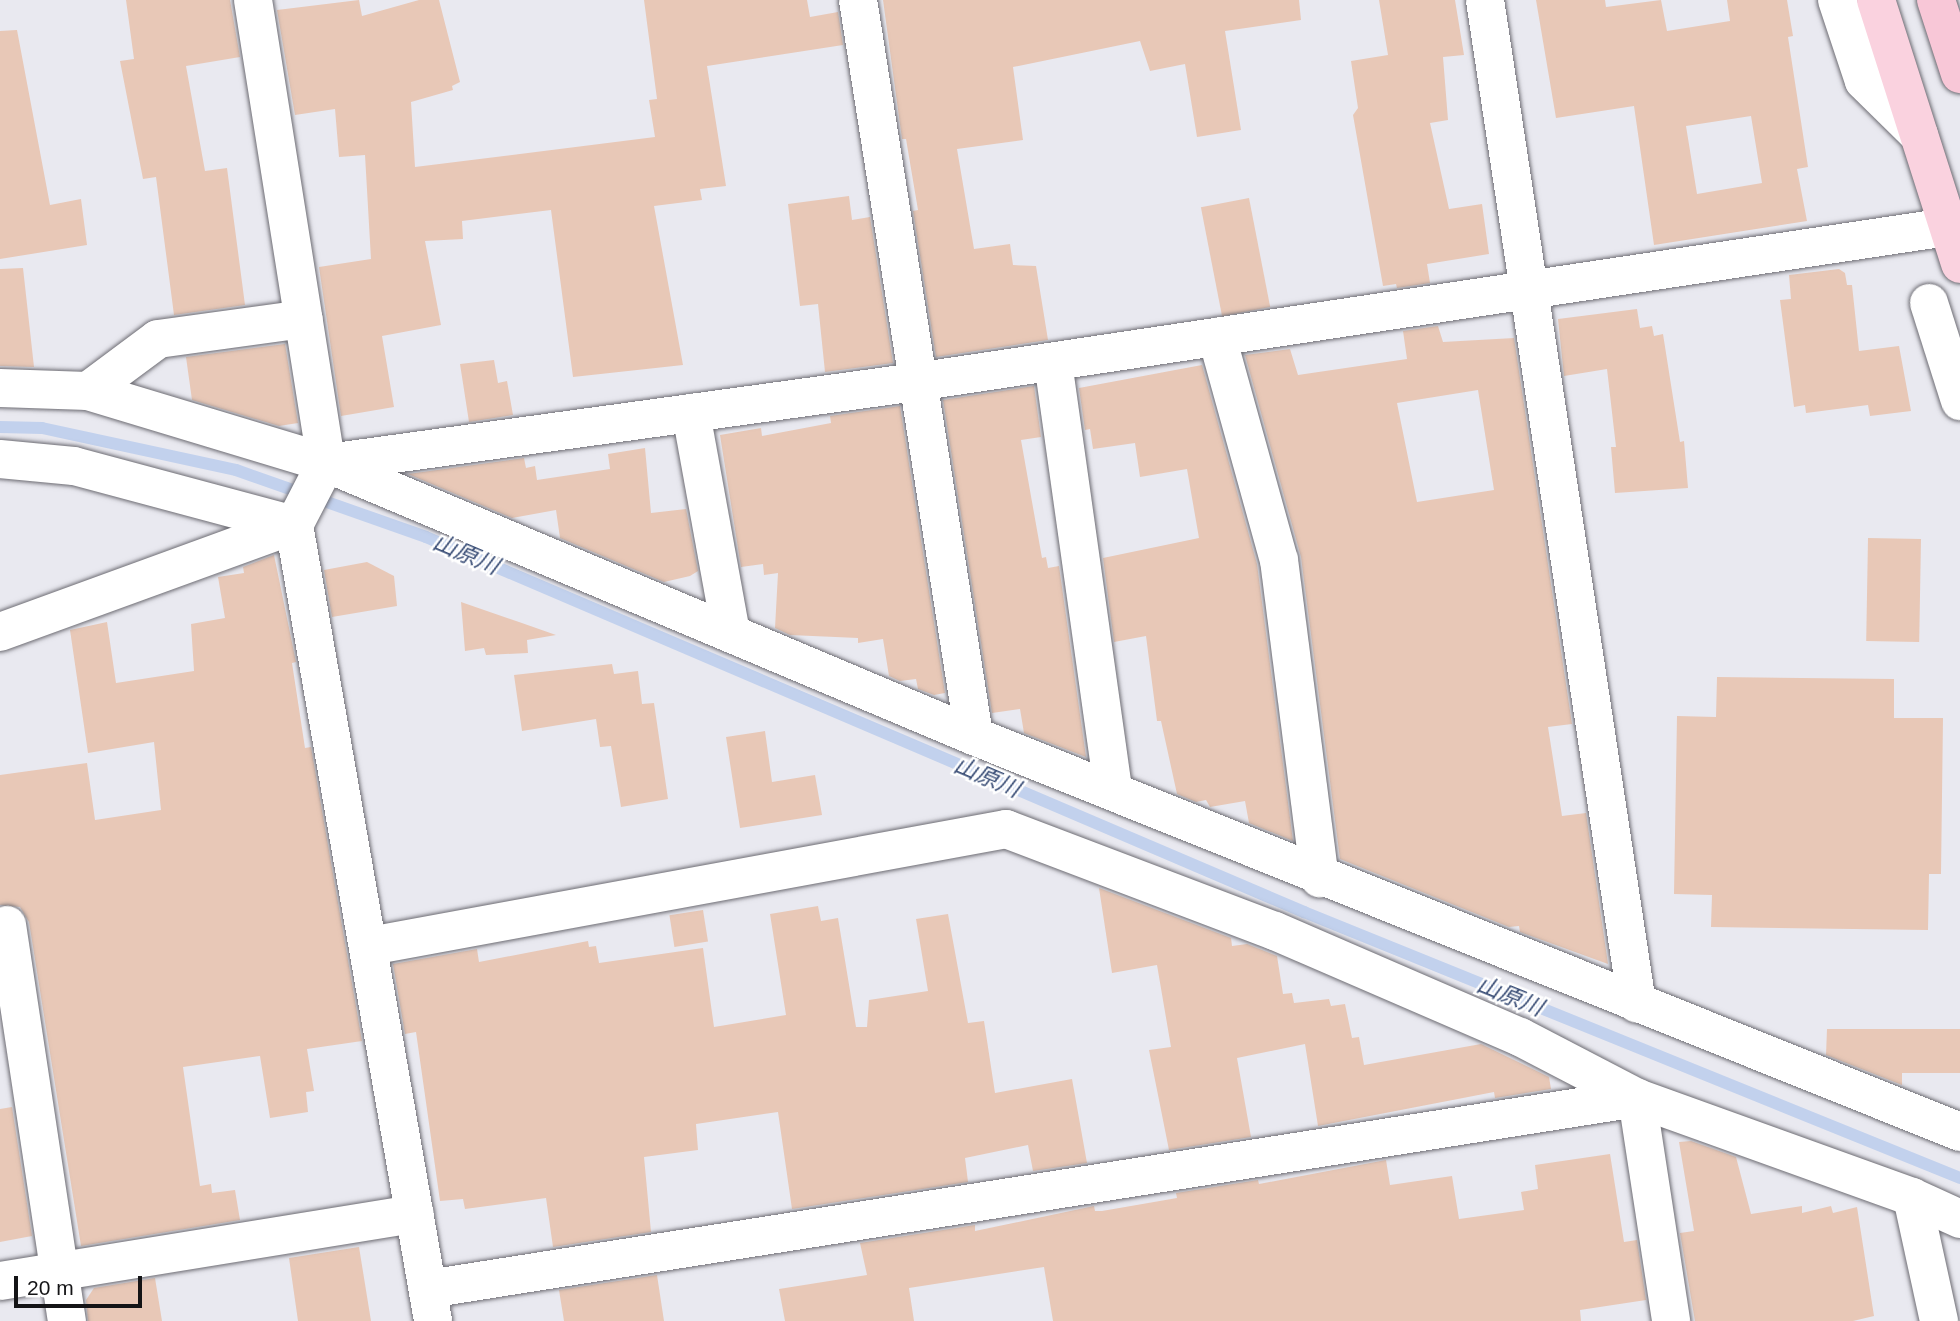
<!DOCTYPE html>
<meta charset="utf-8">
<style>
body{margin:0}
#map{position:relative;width:1960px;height:1321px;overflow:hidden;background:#e9e9f0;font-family:Helvetica,"Noto Sans JP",sans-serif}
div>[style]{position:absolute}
.stream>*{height:12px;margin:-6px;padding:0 6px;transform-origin:6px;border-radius:6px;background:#c2d1ed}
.building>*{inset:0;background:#e8c8b7;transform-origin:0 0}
.roads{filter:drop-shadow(0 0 2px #6d6c73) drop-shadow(0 0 2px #6d6c73)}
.minor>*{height:38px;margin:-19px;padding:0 19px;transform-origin:19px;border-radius:19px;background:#fff}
.trunk>*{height:38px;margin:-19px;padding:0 19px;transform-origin:19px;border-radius:19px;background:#fad2df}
.motorway>*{height:38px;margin:-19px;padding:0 19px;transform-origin:19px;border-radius:19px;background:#f8c7d7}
span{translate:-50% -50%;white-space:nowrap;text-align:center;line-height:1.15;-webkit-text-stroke:5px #fff;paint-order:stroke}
.water-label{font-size:23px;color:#384c75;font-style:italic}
.scale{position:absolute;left:14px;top:1276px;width:128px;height:32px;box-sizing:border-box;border:4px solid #141416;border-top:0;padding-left:9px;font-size:21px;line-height:24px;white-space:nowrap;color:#141416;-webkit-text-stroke:5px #fff;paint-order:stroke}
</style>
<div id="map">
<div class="stream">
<div style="left:0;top:427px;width:42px;rotate:1.4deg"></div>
<div style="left:42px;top:428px;width:198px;rotate:12.2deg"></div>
<div style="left:236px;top:470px;width:201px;rotate:19.4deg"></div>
<div style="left:426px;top:537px;width:955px;rotate:23.13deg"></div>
<div style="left:1304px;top:912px;width:708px;rotate:22.07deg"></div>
</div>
<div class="building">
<div style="clip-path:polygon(126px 0,230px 0,240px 57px,186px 66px,205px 171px,227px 168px,245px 305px,174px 315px,156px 177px,143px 179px,120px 61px,134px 59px)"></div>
<div style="clip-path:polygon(359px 0,362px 16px,419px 0,439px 0,460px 82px,452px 86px,453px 90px,411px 102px,415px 167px,655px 137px,649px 100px,657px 99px,644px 0,807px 0,810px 17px,838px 12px,843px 45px,707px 66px,726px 186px,700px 189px,702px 200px,654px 206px,683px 365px,573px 377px,551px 210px,462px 221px,463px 239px,425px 241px,441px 325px,382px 336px,394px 407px,341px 416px,319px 267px,371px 259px,365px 155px,339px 157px,335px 109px,295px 115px,277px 10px)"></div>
<div style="clip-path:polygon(883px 0,1299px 0,1301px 20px,1225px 31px,1241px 130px,1197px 137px,1185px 64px,1150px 71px,1140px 41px,1013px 67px,1023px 140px,957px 149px,974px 249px,1010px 244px,1013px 265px,1036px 266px,1048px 340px,936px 357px,913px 211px,918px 210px,906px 139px,902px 139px)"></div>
<div style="clip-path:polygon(1379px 0,1455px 0,1464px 55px,1443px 57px,1448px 120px,1430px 123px,1449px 209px,1482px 204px,1489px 254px,1427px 264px,1430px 283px,1397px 288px,1396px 284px,1383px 286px,1353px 115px,1358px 108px,1351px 61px,1388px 55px)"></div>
<div style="clip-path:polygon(evenodd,1536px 0,1605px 0,1606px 7px,1661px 0,1667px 31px,1730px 21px,1727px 0,1787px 0,1793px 36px,1788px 37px,1808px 167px,1797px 169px,1807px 221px,1654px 245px,1634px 106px,1556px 118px,1536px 0,1751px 116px,1762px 183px,1697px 194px,1686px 126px,1751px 116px)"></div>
<div style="clip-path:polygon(17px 30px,50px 205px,81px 199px,87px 245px,0 259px,0 31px)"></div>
<div style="clip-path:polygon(849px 196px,852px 220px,870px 217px,893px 363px,825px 372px,818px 304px,800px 306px,788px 204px)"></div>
<div style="left:1249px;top:198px;width:111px;height:49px;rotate:79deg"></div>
<div style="clip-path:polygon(23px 268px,34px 367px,0 366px,0 269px)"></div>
<div style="clip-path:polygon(1839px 269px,1845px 273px,1847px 285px,1852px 285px,1859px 351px,1899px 346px,1911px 411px,1870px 416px,1868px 405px,1806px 413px,1805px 405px,1794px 407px,1780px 300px,1791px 299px,1789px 275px)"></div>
<div style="clip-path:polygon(1637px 309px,1640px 328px,1652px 326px,1654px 336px,1663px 334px,1680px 442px,1684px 441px,1688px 488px,1615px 493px,1611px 447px,1616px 447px,1607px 369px,1564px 376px,1558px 319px)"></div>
<div style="clip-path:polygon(evenodd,1438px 326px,1443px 342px,1514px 338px,1572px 724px,1548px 727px,1562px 816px,1586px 813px,1608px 964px,1520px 932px,1519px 926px,1509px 927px,1340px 859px,1301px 557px,1245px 355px,1290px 349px,1298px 375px,1407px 359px,1403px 331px,1438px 326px,1478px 390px,1494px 490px,1417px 502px,1397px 403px,1478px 390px)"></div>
<div style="clip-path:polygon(285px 344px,298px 423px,279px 426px,192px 400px,186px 357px)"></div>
<div style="clip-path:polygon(494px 360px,498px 383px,507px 381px,513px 415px,469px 422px,460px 364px)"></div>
<div style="clip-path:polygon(1202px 365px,1257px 564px,1293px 841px,1249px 823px,1245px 801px,1210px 807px,1206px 800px,1196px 802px,1177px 794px,1161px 721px,1157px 721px,1146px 636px,1114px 642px,1103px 558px,1199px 538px,1187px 469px,1140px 477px,1135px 443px,1093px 449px,1090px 429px,1085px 430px,1079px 388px)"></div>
<div style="clip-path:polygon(1034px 386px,1041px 437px,1021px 440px,1042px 558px,1046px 557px,1048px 568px,1059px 566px,1086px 757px,1024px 733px,1020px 709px,992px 713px,943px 400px)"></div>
<div style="clip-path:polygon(900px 406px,945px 693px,934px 695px,918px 689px,916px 679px,900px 681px,889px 676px,883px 639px,858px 643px,858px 638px,790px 635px,775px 628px,778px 573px,764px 575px,763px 564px,741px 567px,720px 435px,761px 428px,762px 436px,831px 423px,830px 416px)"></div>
<div style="clip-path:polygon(645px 448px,651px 513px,686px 509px,698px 571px,690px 576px,664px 582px,560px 538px,556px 510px,512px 518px,408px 474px,524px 458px,526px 468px,535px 466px,537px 480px,610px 469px,608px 454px)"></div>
<div style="left:1868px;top:538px;width:53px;height:103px;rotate:1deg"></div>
<div style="clip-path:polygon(274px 555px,296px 662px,292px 663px,305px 748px,311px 747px,362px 1041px,307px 1049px,314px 1091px,306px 1092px,308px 1112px,270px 1118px,260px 1056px,183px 1067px,200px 1186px,211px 1184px,212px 1193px,235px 1190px,240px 1220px,81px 1246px,29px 922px,20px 907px,0 905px,0 775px,87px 763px,95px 820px,161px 810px,154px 742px,88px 753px,70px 630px,107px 622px,116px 683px,194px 671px,191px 624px,225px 618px,218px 577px,244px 573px,243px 567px)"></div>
<div style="clip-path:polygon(367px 562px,394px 576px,397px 606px,332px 617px,324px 570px)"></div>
<div style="clip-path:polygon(461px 602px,519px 622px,556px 635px,527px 640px,528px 653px,486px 655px,484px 648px,465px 651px)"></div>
<div style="clip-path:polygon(612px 664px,614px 674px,638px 671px,642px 704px,654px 703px,668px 799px,621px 807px,611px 746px,600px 747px,596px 719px,522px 731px,514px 675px)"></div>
<div style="clip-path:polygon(1717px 677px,1894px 679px,1894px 718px,1943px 718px,1941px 874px,1929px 874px,1928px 930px,1711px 927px,1712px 895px,1674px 894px,1677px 716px,1716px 717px)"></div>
<div style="clip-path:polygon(765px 731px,772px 782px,815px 775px,822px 815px,740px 828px,726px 737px)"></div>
<div style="clip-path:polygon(1099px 888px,1231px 938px,1232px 946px,1247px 944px,1277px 956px,1283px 994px,1292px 993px,1294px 1003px,1329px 999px,1331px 1006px,1345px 1004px,1352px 1038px,1359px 1037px,1364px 1065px,1481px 1044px,1549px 1077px,1551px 1089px,1495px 1098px,1494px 1092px,1318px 1126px,1305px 1044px,1237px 1058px,1251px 1137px,1169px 1150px,1149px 1050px,1171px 1047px,1157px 965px,1112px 973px)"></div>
<div style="clip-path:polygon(818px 906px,821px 921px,838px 918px,856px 1027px,867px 1027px,869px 1000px,928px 991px,916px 919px,948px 914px,968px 1023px,984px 1021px,995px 1093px,1072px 1079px,1087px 1163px,1033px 1171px,1028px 1145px,965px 1158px,968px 1182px,792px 1209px,778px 1112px,696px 1124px,698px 1150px,644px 1157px,651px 1232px,553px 1247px,546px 1198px,465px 1209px,463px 1199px,440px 1201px,416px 1032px,405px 1034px,393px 964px,477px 949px,479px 962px,588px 941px,589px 947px,596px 946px,599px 963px,703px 948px,714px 1027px,786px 1015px,770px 914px)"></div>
<div style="left:703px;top:910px;width:32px;height:34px;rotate:81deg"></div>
<div style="clip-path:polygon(1827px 1029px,1960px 1029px,1960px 1073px,1902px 1073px,1902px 1085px,1826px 1055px)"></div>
<div style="clip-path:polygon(12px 1107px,32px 1236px,0 1242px,0 1109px)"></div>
<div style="clip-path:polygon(1691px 1141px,1736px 1157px,1751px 1214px,1802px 1206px,1802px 1213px,1831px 1206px,1833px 1213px,1857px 1207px,1874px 1316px,1853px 1321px,1695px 1321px,1680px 1233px,1694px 1231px,1679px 1142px)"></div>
<div style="clip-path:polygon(1610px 1154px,1624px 1242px,1637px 1240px,1646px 1300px,1580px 1310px,1581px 1321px,1053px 1321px,1044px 1267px,909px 1288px,914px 1321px,785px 1321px,779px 1289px,867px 1275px,860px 1243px,975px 1225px,975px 1231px,1094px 1206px,1095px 1211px,1102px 1211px,1177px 1198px,1176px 1193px,1258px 1180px,1259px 1184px,1386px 1160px,1390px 1185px,1452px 1176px,1459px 1219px,1524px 1210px,1521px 1192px,1538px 1189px,1535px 1165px)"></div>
<div style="clip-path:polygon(359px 1247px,371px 1321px,298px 1321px,289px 1258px)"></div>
<div style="clip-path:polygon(657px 1275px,664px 1321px,564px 1321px,559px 1290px)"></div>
<div style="clip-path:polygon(155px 1278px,162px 1321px,88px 1321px,86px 1300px,94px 1288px)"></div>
</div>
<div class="roads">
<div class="minor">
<div style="left:253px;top:0;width:469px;rotate:81deg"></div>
<div style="left:326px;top:463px;width:70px;rotate:117.3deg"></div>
<div style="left:294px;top:525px;width:808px;rotate:80.09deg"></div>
<div style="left:858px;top:0;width:745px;rotate:81.04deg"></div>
<div style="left:1485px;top:0;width:1015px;rotate:81.39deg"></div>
<div style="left:1837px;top:0;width:85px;rotate:71.6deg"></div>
<div style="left:1864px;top:81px;width:77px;rotate:44.5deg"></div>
<div style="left:1929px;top:303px;width:103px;rotate:72.4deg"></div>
<div style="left:1217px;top:337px;width:231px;rotate:74.5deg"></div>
<div style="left:1279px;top:560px;width:321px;rotate:82.7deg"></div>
<div style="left:1053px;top:362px;width:433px;rotate:82deg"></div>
<div style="left:0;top:388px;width:88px;rotate:2deg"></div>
<div style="left:88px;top:391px;width:249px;rotate:16.8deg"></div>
<div style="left:326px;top:463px;width:703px;rotate:22.85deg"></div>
<div style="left:974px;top:736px;width:1063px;rotate:21.88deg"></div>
<div style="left:88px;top:391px;width:87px;rotate:-36.6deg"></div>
<div style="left:158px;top:339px;width:147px;rotate:-7.8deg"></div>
<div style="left:691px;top:413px;width:224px;rotate:79.7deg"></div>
<div style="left:0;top:459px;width:74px;rotate:5.4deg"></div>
<div style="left:74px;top:466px;width:228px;rotate:15deg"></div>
<div style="left:328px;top:463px;width:594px;rotate:-7.84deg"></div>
<div style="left:916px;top:382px;width:1056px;rotate:-8.55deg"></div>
<div style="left:0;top:632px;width:313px;rotate:-20deg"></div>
<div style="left:7px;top:925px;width:401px;rotate:81.4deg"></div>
<div style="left:370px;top:946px;width:647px;rotate:-10.42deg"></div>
<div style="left:1006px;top:829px;width:288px;rotate:20.8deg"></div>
<div style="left:1275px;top:931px;width:267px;rotate:23.4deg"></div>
<div style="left:1520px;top:1037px;width:132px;rotate:27.5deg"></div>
<div style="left:1637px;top:1098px;width:292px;rotate:19.8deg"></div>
<div style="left:1912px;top:1197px;width:53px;rotate:24.6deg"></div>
<div style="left:1912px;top:1197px;width:127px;rotate:77.7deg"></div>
<div style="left:0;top:1281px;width:420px;rotate:-9.2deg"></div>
<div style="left:428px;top:1289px;width:1224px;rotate:-8.98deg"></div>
<div style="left:1637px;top:1098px;width:226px;rotate:81.3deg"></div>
</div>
<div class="trunk">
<div style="left:1876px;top:0;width:277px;rotate:72.3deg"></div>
</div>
<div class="motorway">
<div style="left:1936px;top:0;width:78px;rotate:72deg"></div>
</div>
</div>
<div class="water-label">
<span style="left:466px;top:554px;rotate:23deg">山原川</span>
<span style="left:987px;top:777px;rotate:23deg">山原川</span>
<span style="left:1510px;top:996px;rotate:22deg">山原川</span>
</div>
<div class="scale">20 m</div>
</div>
